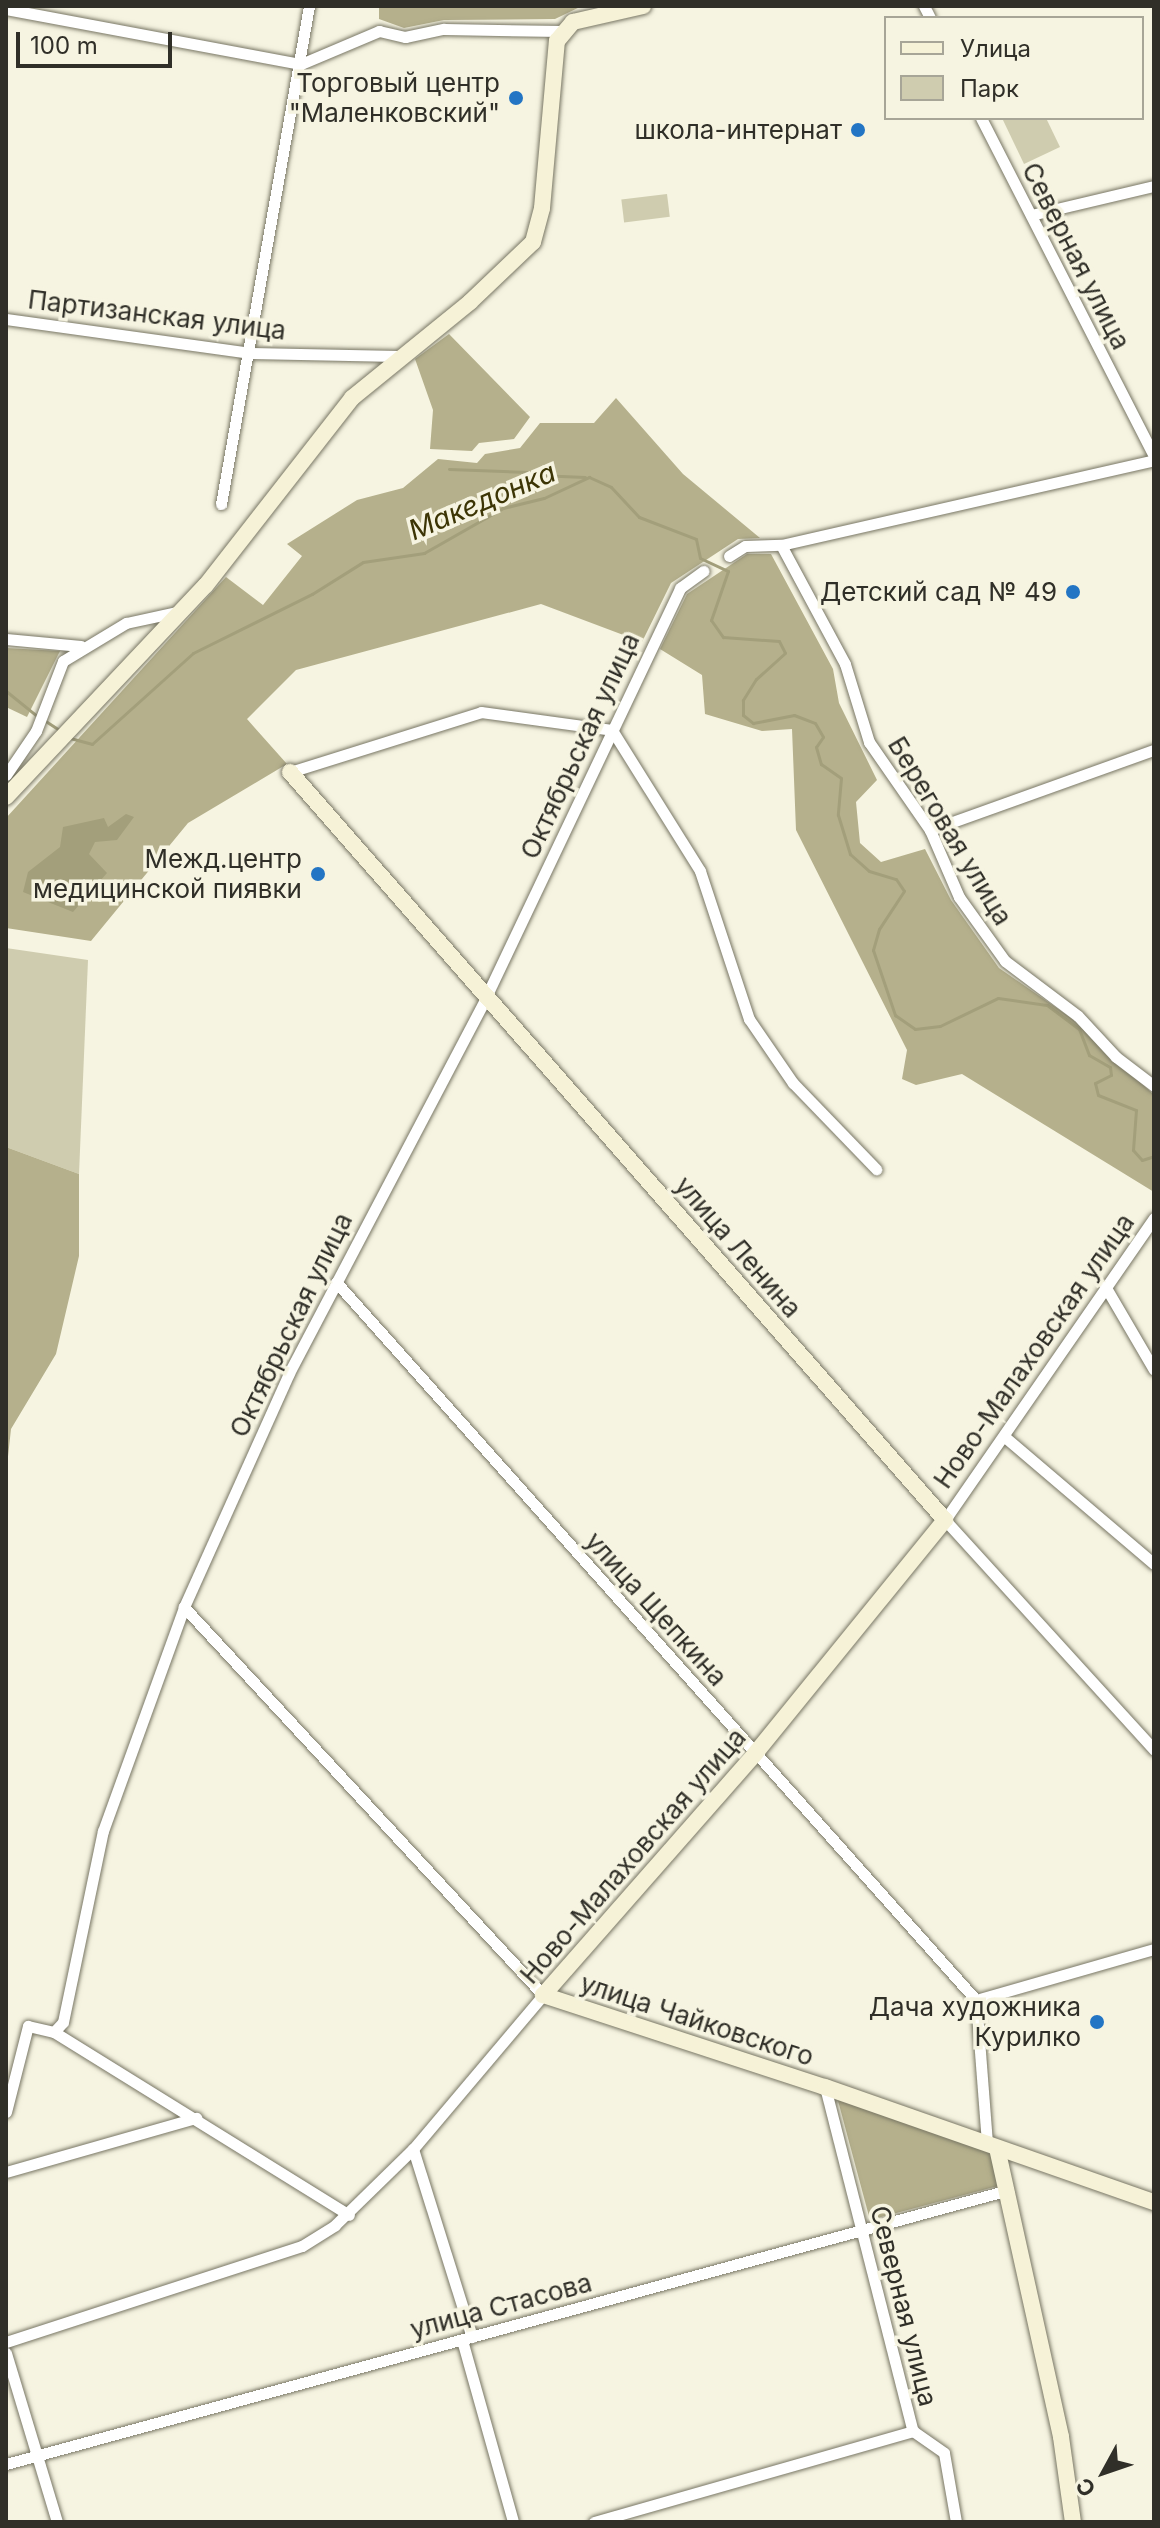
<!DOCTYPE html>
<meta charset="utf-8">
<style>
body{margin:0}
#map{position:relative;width:1160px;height:2528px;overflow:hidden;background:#f6f4e1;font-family:Inter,sans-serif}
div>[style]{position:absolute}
.green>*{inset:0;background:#cfccaf;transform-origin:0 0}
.forest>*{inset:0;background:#b5b08c}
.water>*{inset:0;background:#a39f7b}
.stream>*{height:3px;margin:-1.5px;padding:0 1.5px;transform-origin:1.5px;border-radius:1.5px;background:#a39f7b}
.roads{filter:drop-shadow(0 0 2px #787664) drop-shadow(0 0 2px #787664)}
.street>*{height:11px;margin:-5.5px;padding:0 5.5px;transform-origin:5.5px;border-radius:5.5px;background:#fff}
.secondary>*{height:16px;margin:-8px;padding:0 8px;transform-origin:8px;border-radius:8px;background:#f6f2d7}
.dots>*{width:22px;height:22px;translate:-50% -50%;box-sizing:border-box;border:4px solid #f6f4e1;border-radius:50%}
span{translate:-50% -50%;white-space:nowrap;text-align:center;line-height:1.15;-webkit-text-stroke:7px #f6f4e1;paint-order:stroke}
.poi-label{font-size:26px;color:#302f28}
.right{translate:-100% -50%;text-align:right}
.street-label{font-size:26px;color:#302f28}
.water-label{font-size:28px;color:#3c3505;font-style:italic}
.frame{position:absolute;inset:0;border:8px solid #302f28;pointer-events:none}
.legend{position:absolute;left:884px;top:16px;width:260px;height:104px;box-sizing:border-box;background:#f6f4e1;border:2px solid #a7a597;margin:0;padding:10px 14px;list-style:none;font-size:24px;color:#302f28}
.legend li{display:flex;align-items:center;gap:16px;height:40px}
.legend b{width:40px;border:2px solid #a7a597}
.north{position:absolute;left:1064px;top:2432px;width:80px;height:80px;-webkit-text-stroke:6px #f6f4e1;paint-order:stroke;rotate:230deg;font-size:22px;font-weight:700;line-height:32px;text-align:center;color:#302f28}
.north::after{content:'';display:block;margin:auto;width:28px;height:36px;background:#302f28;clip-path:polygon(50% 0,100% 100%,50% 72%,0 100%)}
.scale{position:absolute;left:16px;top:32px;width:156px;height:36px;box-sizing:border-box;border:4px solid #302f28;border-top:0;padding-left:10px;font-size:24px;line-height:28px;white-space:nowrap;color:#302f28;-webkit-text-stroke:6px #f6f4e1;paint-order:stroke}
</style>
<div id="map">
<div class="green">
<div style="clip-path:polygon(1002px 118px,1046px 118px,1060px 147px,1024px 164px)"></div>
<div style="left:667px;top:194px;width:23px;height:46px;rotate:83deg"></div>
<div style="clip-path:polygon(6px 948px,88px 960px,79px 1174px,6px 1147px)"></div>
</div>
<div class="forest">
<div style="clip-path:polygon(379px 6px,582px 6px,555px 19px,444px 20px,404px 28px,379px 19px)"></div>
<div style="clip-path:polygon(449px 334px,530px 417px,514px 439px,479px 443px,472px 451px,430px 449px,433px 410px,415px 359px)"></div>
<div style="clip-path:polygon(616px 398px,683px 474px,760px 538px,738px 539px,671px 583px,642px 642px,541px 604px,296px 670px,247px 719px,287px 764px,188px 823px,91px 941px,6px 928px,6px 818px,226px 577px,263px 605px,302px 556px,287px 544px,357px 500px,403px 488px,438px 459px,477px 463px,485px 454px,520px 448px,540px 423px,594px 423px)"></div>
<div style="clip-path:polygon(747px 554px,771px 554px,833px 669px,839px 703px,877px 780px,856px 802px,860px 843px,881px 862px,925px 849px,951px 900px,999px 968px,1071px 1018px,1154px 1095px,1154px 1192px,962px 1074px,916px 1085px,902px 1079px,907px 1050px,796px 830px,792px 729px,762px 731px,705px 714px,702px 675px,660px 649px,687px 594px)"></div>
<div style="clip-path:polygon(6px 648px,60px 651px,27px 717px,6px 707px)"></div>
<div style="clip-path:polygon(6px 1147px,79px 1174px,79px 1256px,56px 1354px,11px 1429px,6px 1475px)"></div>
<div style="clip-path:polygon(837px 2097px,990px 2152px,998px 2186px,870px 2220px)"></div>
</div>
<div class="water">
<div style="clip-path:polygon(126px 814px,134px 817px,117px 840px,95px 842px,89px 854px,107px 873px,73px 912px,23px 892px,28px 872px,60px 847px,63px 827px,104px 818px,108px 827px)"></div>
</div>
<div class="stream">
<div style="left:449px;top:469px;width:79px;rotate:2.2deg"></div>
<div style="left:537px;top:475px;width:48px;rotate:2.4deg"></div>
<div style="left:6px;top:691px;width:40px;rotate:39deg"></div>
<div style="left:44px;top:720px;width:20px;rotate:33deg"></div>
<div style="left:70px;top:738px;width:23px;rotate:15deg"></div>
<div style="left:92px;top:744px;width:136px;rotate:-42deg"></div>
<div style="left:193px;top:653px;width:133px;rotate:-26.4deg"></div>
<div style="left:312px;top:594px;width:60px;rotate:-32.1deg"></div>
<div style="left:363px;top:562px;width:62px;rotate:-8.4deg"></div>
<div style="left:424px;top:553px;width:91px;rotate:-29.7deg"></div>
<div style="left:503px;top:508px;width:42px;rotate:-13.7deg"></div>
<div style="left:544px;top:498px;width:50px;rotate:-25deg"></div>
<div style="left:589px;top:477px;width:24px;rotate:24deg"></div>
<div style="left:611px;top:487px;width:41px;rotate:47deg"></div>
<div style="left:639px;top:517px;width:61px;rotate:21.1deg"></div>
<div style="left:696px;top:539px;width:19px;rotate:78deg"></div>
<div style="left:700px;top:558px;width:31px;rotate:25deg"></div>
<div style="left:728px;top:571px;width:52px;rotate:109.1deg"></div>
<div style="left:711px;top:620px;width:21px;rotate:55deg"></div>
<div style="left:723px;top:637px;width:56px;rotate:4.1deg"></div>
<div style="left:779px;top:641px;width:13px;rotate:63deg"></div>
<div style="left:785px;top:653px;width:39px;rotate:138deg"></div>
<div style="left:756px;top:679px;width:25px;rotate:122deg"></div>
<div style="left:743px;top:700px;width:15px;rotate:90deg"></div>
<div style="left:743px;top:715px;width:13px;rotate:39deg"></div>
<div style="left:753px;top:723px;width:42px;rotate:-11deg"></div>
<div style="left:794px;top:715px;width:22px;rotate:21deg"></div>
<div style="left:815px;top:723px;width:16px;rotate:60deg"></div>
<div style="left:823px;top:737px;width:12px;rotate:125deg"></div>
<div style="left:816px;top:747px;width:18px;rotate:74deg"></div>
<div style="left:821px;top:764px;width:24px;rotate:35deg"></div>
<div style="left:841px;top:778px;width:37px;rotate:95deg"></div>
<div style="left:838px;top:815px;width:41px;rotate:72.9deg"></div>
<div style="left:850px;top:854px;width:25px;rotate:42deg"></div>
<div style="left:869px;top:871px;width:28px;rotate:17deg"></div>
<div style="left:896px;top:879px;width:14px;rotate:56deg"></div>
<div style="left:904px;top:891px;width:45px;rotate:123.3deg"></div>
<div style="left:879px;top:929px;width:22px;rotate:106deg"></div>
<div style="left:873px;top:950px;width:69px;rotate:71.3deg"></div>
<div style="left:895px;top:1015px;width:24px;rotate:35deg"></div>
<div style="left:915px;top:1029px;width:25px;rotate:-7deg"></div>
<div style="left:940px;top:1026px;width:64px;rotate:-25.8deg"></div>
<div style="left:998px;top:998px;width:49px;rotate:8.1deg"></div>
<div style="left:1047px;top:1005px;width:40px;rotate:37deg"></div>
<div style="left:1079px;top:1029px;width:28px;rotate:69deg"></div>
<div style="left:1089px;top:1055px;width:24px;rotate:30deg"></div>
<div style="left:1110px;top:1067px;width:8px;rotate:83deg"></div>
<div style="left:1111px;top:1075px;width:18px;rotate:153deg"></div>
<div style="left:1095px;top:1083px;width:12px;rotate:76deg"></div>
<div style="left:1098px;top:1095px;width:41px;rotate:21.5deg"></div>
<div style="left:1136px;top:1110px;width:40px;rotate:94.3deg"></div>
<div style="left:1133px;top:1150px;width:13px;rotate:48deg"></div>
<div style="left:1142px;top:1160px;width:13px;rotate:-18deg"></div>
</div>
<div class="roads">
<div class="street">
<div style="left:924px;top:6px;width:13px;rotate:63deg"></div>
<div style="left:6px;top:9px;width:300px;rotate:10.6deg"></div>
<div style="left:301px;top:64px;width:85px;rotate:-22.9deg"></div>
<div style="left:379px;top:31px;width:27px;rotate:13deg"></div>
<div style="left:405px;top:37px;width:40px;rotate:-12deg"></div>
<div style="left:444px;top:29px;width:118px;rotate:1deg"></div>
<div style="left:981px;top:118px;width:380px;rotate:62.9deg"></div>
<div style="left:1031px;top:215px;width:126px;rotate:-13.3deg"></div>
<div style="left:6px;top:319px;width:247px;rotate:7.9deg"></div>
<div style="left:251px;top:353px;width:147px;rotate:1.2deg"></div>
<div style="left:221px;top:504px;width:506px;rotate:-79.98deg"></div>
<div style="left:781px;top:545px;width:135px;rotate:61.7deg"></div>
<div style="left:845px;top:664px;width:82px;rotate:72.9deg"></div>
<div style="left:869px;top:742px;width:107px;rotate:55.3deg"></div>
<div style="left:930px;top:830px;width:73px;rotate:66.6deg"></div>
<div style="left:959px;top:897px;width:79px;rotate:54.3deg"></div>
<div style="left:1005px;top:961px;width:91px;rotate:37deg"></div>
<div style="left:1078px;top:1016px;width:56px;rotate:47.2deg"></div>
<div style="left:1116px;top:1057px;width:48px;rotate:37.3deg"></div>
<div style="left:729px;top:556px;width:19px;rotate:-32deg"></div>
<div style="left:745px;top:546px;width:36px;rotate:-2deg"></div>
<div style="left:781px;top:545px;width:383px;rotate:-12.8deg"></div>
<div style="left:6px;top:639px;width:75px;rotate:5.3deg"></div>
<div style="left:290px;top:772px;width:200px;rotate:-17.4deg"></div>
<div style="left:481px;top:712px;width:132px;rotate:7.8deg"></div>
<div style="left:612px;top:730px;width:166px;rotate:58deg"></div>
<div style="left:700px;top:871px;width:156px;rotate:71.7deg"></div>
<div style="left:749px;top:1019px;width:78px;rotate:55.5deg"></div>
<div style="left:793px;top:1083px;width:120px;rotate:46deg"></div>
<div style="left:6px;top:775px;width:53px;rotate:-55.7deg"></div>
<div style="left:36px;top:731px;width:75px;rotate:-68.9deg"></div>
<div style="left:63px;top:661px;width:74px;rotate:-31.1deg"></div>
<div style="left:126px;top:623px;width:56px;rotate:-12.3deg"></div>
<div style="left:930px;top:830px;width:238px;rotate:-19.7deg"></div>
<div style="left:1154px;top:1218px;width:367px;rotate:124.7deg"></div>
<div style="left:945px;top:1520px;width:311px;rotate:47.7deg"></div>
<div style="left:336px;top:1282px;width:962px;rotate:48.29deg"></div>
<div style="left:976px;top:2000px;width:144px;rotate:85.6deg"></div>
<div style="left:1105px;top:1286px;width:97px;rotate:59.7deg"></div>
<div style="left:1006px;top:1438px;width:194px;rotate:40.4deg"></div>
<div style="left:976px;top:2000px;width:185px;rotate:-16deg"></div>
<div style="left:54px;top:2032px;width:347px;rotate:31.8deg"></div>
<div style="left:825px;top:2087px;width:355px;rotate:75.7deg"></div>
<div style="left:913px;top:2431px;width:38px;rotate:35deg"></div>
<div style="left:944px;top:2453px;width:70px;rotate:80.1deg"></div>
<div style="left:6px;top:2112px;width:89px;rotate:-75.7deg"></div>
<div style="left:28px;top:2026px;width:27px;rotate:13deg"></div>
<div style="left:54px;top:2032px;width:13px;rotate:-48deg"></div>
<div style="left:63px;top:2022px;width:195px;rotate:-78.2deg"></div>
<div style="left:103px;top:1831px;width:238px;rotate:-70.1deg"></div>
<div style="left:184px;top:1607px;width:256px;rotate:-65.8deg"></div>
<div style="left:289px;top:1373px;width:424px;rotate:-62.3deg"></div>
<div style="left:486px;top:997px;width:453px;rotate:-64.6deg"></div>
<div style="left:680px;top:588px;width:29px;rotate:-36deg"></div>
<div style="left:413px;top:2149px;width:197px;rotate:72.6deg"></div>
<div style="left:6px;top:2172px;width:198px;rotate:-15.9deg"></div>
<div style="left:462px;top:2340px;width:189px;rotate:74.3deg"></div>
<div style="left:6px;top:2342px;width:311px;rotate:-18deg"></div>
<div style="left:302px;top:2246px;width:39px;rotate:-32deg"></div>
<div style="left:335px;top:2225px;width:109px;rotate:-44.3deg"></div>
<div style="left:413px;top:2149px;width:202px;rotate:-49.8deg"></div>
<div style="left:543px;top:1995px;width:529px;rotate:-132.78deg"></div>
<div style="left:6px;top:2353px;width:177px;rotate:73.2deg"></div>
<div style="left:6px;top:2464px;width:1039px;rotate:-15.29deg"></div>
<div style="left:594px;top:2522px;width:332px;rotate:-15.9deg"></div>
</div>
<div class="secondary">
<div style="left:290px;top:772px;width:994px;rotate:48.79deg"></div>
<div style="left:945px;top:1520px;width:301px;rotate:129.1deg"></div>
<div style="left:755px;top:1754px;width:321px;rotate:131.3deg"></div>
<div style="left:543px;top:1995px;width:297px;rotate:18.1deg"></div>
<div style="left:825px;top:2087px;width:349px;rotate:19.3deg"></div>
<div style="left:6px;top:797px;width:291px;rotate:-46.7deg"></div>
<div style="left:206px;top:585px;width:237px;rotate:-52deg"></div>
<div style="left:352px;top:398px;width:152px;rotate:-39.1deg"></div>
<div style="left:470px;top:302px;width:87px;rotate:-43.6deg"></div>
<div style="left:533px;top:242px;width:35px;rotate:-75deg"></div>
<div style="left:542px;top:208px;width:168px;rotate:-84.9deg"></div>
<div style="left:557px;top:41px;width:25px;rotate:-50deg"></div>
<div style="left:573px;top:22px;width:72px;rotate:-12.9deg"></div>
<div style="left:997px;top:2148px;width:296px;rotate:77.5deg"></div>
<div style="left:1061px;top:2437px;width:86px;rotate:82deg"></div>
</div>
</div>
<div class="dots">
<div style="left:516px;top:98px;background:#2375c4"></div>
<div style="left:858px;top:130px;background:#2375c4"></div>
<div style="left:1073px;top:592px;background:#2375c4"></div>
<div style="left:318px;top:874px;background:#2375c4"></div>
<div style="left:1097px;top:2022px;background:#2375c4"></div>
</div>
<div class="poi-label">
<span class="right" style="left:500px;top:98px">Торговый центр<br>"Маленковский"</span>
<span class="right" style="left:842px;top:130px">школа-интернат</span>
<span class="right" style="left:1057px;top:592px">Детский сад № 49</span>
<span class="right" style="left:302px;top:874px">Межд.центр<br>медицинской пиявки</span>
<span class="right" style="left:1081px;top:2022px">Дача художника<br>Курилко</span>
</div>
<div class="street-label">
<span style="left:1076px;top:256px;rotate:63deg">Северная улица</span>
<span style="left:157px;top:315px;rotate:7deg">Партизанская улица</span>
<span style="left:580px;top:746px;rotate:-65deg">Октябрьская улица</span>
<span style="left:950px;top:831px;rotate:59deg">Береговая улица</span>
<span style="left:738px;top:1247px;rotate:49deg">улица Ленина</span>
<span style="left:291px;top:1325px;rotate:-64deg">Октябрьская улица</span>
<span style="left:1034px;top:1351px;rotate:-55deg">Ново-Малаховская улица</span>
<span style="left:656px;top:1609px;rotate:48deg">улица Щепкина</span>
<span style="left:633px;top:1856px;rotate:-49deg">Ново-Малаховская улица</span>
<span style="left:697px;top:2020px;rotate:18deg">улица Чайковского</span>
<span style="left:501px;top:2306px;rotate:-15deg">улица Стасова</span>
<span style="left:904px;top:2306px;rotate:76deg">Северная улица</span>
</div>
<div class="water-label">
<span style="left:482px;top:501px;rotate:-23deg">Македонка</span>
</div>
<div class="frame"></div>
<ul class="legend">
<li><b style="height:10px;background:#f6f2d7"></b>Улица</li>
<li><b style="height:22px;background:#cfccaf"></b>Парк</li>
</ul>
<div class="north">С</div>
<div class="scale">100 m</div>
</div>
